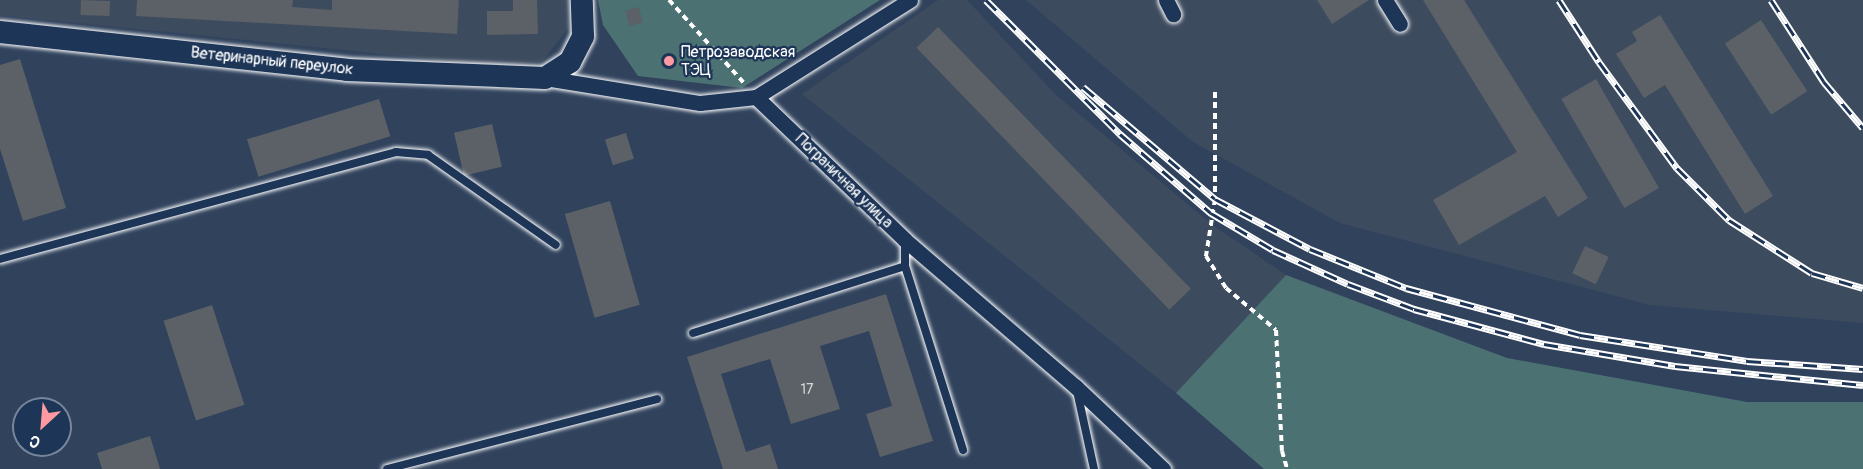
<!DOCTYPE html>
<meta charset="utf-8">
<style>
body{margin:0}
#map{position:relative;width:1863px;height:469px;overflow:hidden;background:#30425c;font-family:Pangolin,sans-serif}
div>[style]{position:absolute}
.built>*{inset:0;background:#3d4b5f}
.green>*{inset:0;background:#4c7173}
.building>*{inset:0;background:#5b6167;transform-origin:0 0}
.path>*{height:4px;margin-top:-2px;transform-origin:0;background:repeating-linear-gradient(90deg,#fff 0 6px,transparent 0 10.5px)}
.roads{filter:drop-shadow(0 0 2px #fff) drop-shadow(0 0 2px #fff)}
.lane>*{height:8px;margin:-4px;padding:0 4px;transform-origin:4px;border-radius:4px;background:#1d3557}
.street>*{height:15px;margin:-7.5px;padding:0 7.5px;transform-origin:7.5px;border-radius:7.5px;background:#1d3557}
.secondary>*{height:22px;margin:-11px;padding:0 11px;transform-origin:11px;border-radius:11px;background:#1d3557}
.rail>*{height:7px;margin-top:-3.5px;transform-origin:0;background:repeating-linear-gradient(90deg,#1d3557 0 14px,#fff 0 28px);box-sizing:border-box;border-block:2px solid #fff}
.dots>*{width:16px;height:16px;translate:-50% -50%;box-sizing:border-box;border:3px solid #1d3557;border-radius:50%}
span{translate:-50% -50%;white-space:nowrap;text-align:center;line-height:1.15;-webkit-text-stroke:4.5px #1d3557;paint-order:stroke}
.number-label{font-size:14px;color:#d6d8d9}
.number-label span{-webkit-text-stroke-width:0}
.poi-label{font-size:16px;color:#fff}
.left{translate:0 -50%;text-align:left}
.street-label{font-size:16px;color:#fff}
.north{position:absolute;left:12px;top:397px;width:60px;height:60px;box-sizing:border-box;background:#1d3557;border:2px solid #77869a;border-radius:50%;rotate:206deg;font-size:16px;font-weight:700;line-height:24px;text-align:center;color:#fff}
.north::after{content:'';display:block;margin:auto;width:21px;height:27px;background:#ff9aa2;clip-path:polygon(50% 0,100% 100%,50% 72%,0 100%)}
</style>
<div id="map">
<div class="built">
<div style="clip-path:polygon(0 0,568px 0,568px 28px,542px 62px,490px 65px,0 15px)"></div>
<div style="clip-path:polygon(938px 0,967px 0,1056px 95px,1214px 226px,1286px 275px,1176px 393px,802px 94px)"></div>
<div style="clip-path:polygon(1026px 0,1863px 0,1863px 323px,1650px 305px,1340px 223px,1193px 142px)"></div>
</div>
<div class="green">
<div style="clip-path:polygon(598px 0,880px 0,742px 88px,638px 76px,603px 25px)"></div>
<div style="clip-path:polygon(1286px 275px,1507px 358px,1747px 402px,1863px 402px,1863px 469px,1264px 469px,1176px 393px)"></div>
</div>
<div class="building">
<div style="left:81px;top:0;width:29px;height:15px;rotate:2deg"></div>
<div style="clip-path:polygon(137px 0,293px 0,292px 7px,332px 10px,332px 0,459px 0,457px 34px,136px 16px)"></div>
<div style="clip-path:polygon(513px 0,537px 0,538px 34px,487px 35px,487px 11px,513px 11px)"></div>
<div style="clip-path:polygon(1317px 0,1369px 0,1332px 24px)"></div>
<div style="clip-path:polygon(1423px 0,1464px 0,1588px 198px,1558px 217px,1545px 196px,1459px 245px,1433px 200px,1517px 152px)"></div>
<div style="left:639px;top:7px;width:16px;height:14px;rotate:76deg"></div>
<div style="clip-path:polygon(1660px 15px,1773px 196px,1745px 214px,1665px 85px,1644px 98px,1616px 54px,1637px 41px,1632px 32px)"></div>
<div style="left:1761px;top:20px;width:85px;height:43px;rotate:57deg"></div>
<div style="left:938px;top:27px;width:364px;height:30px;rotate:46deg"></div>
<div style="clip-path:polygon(20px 59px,66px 208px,23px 221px,0 149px,0 65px)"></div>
<div style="left:1596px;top:79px;width:126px;height:40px;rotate:60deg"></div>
<div style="left:379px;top:99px;width:39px;height:138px;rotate:73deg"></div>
<div style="left:492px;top:124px;width:44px;height:39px;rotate:77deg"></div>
<div style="left:626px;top:133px;width:27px;height:22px;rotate:73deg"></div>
<div style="left:610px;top:201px;width:108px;height:47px;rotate:74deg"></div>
<div style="left:1585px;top:246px;width:26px;height:30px;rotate:25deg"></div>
<div style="clip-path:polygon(886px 294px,933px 441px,880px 457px,866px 414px,892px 406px,869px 331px,820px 346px,840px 409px,791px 424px,770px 359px,721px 374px,746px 452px,770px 444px,778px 469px,723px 469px,687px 357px)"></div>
<div style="left:212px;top:305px;width:105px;height:51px;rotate:72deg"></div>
<div style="clip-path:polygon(150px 436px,160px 469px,102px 469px,97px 453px)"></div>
</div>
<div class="path">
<div style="left:669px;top:0;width:112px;rotate:47.9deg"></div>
<div style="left:1215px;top:92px;width:107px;rotate:90deg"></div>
<div style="left:1215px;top:199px;width:58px;rotate:99deg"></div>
<div style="left:1206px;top:256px;width:38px;rotate:58deg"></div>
<div style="left:1226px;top:288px;width:65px;rotate:40deg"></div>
<div style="left:1276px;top:330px;width:121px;rotate:87.2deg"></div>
<div style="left:1282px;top:451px;width:19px;rotate:74deg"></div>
</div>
<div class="roads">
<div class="lane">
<div style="left:905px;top:242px;width:24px;rotate:90deg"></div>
<div style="left:905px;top:266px;width:193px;rotate:72.5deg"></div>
<div style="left:0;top:259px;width:410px;rotate:-15.1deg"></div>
<div style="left:396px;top:152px;width:32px;rotate:5deg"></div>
<div style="left:428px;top:155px;width:156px;rotate:35.1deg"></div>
<div style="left:693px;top:333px;width:222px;rotate:-17.5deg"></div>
<div style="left:1077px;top:391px;width:80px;rotate:77.7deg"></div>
<div style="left:387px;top:469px;width:279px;rotate:-14.5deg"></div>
</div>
<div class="street">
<div style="left:1166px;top:0;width:16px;rotate:63deg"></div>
<div style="left:1385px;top:0;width:28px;rotate:58deg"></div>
<div style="left:545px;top:78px;width:157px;rotate:9.2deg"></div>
<div style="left:700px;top:103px;width:56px;rotate:-6.1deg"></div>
<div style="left:756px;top:97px;width:207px;rotate:43.8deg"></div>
<div style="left:905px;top:240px;width:225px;rotate:40.7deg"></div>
<div style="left:1076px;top:387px;width:120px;rotate:43.3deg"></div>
<div style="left:756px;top:97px;width:182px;rotate:-32.2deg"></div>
</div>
<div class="secondary">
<div style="left:0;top:32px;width:349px;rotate:6.2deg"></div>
<div style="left:347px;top:70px;width:198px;rotate:2.3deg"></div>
<div style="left:545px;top:78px;width:30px;rotate:-33deg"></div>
<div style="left:570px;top:62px;width:29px;rotate:-63deg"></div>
<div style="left:583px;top:36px;width:36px;rotate:-92deg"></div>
</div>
</div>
<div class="rail">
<div style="left:986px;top:0;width:190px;rotate:45deg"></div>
<div style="left:1120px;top:134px;width:121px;rotate:41deg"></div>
<div style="left:1211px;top:213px;width:72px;rotate:30.8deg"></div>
<div style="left:1273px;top:250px;width:82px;rotate:24.4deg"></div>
<div style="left:1348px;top:284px;width:71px;rotate:20.7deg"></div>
<div style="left:1414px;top:309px;width:135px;rotate:15.1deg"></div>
<div style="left:1544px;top:344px;width:133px;rotate:9.5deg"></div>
<div style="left:1675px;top:366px;width:189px;rotate:5.8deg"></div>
<div style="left:1559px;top:0;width:74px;rotate:57.2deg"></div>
<div style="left:1599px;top:62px;width:132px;rotate:53.7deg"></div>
<div style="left:1677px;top:168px;width:74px;rotate:45deg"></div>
<div style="left:1729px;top:220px;width:98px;rotate:32.6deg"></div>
<div style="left:1812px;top:273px;width:53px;rotate:16.4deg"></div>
<div style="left:1771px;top:0;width:98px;rotate:57.1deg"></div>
<div style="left:1824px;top:82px;width:60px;rotate:49.7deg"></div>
<div style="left:1083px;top:87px;width:173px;rotate:40.3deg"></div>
<div style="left:1215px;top:199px;width:107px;rotate:27.8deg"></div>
<div style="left:1310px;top:249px;width:104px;rotate:22.1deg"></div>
<div style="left:1406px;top:288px;width:180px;rotate:15.1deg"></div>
<div style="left:1580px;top:335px;width:169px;rotate:8.8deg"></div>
<div style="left:1747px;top:361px;width:116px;rotate:3.9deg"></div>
</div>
<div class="dots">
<div style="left:669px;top:61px;background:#ff9aa2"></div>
</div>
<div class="number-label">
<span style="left:807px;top:390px">17</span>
</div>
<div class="poi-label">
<span class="left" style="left:681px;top:61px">Петрозаводская<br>ТЭЦ</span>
</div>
<div class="street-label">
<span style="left:272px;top:61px;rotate:6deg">Ветеринарный переулок</span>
<span style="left:844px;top:181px;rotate:44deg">Пограничная улица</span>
</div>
<div class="north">С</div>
</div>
